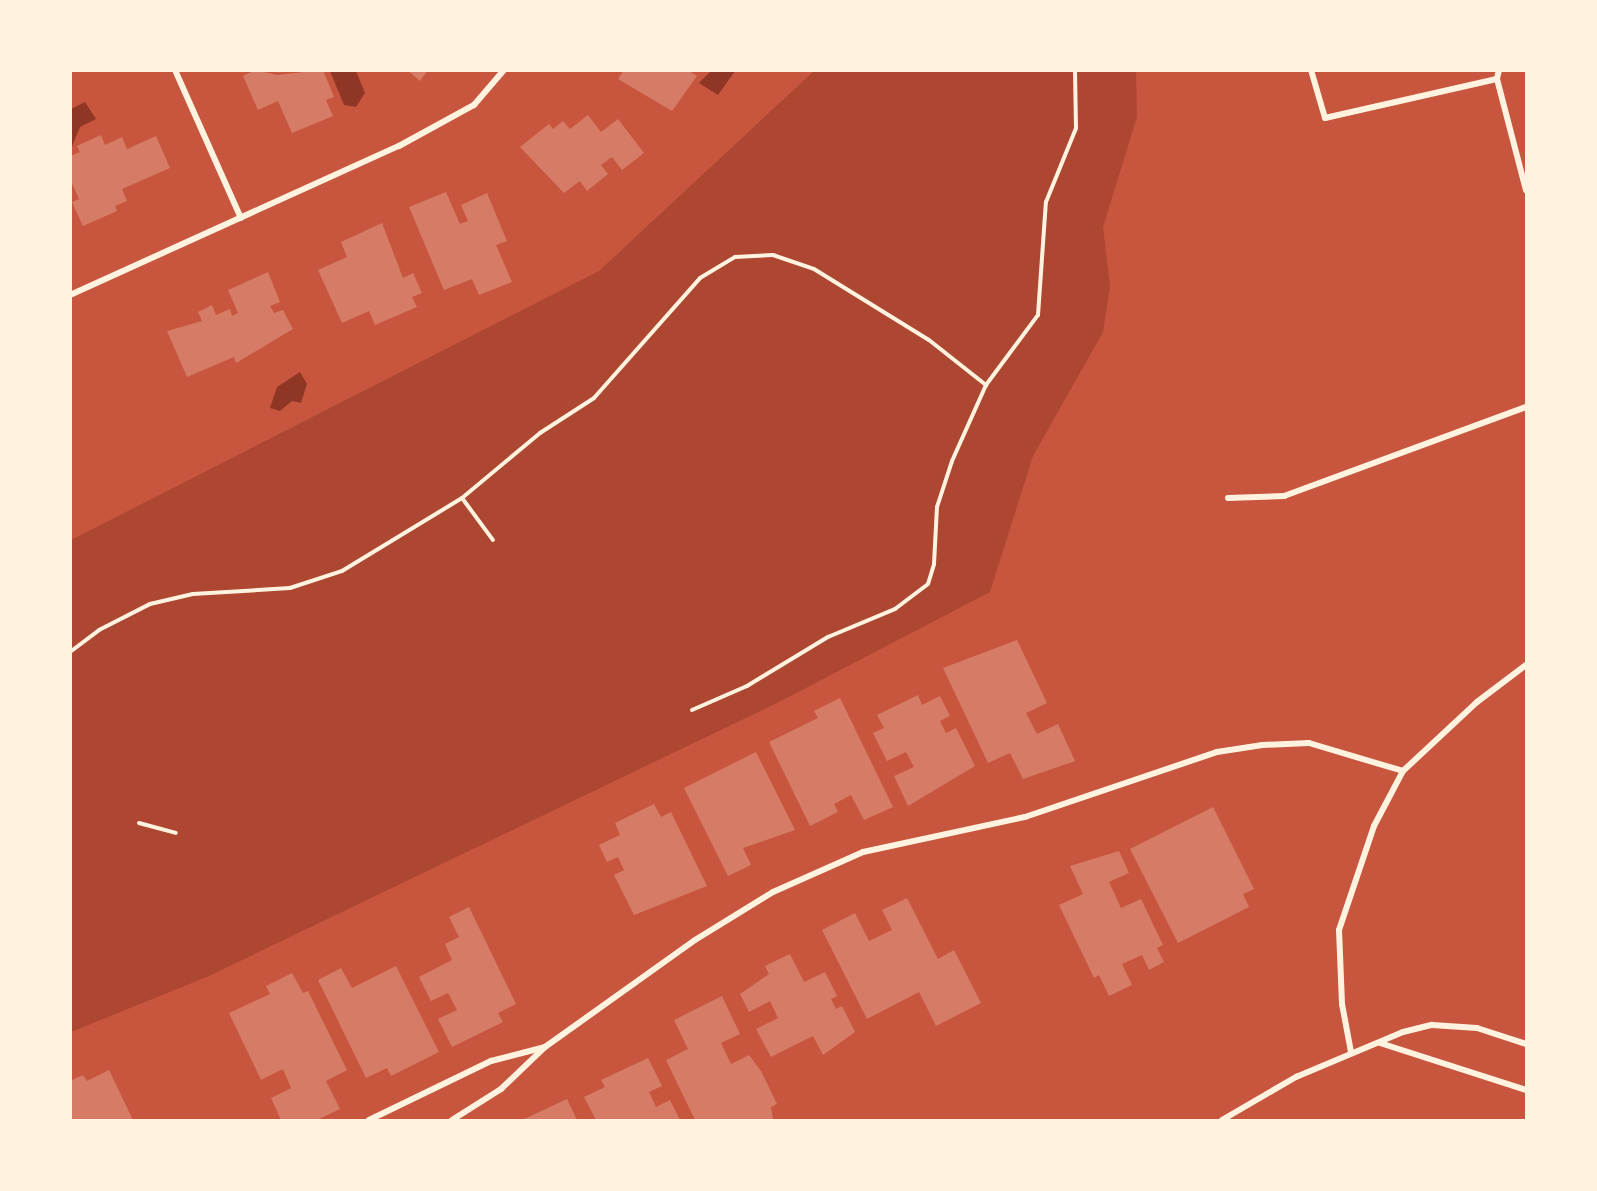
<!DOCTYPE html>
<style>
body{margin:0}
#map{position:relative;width:1597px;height:1191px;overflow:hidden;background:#c8553d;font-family:"PT Sans Narrow",sans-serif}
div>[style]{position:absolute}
.green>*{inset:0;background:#ae4732}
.water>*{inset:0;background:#8f3625}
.building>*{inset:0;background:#d67c66}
.path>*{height:4px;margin:-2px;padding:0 2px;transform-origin:2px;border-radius:2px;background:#fff3e0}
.minor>*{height:6px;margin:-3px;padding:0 3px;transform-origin:3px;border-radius:3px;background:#fff3e0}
span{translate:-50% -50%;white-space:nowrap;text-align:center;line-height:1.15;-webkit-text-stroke:4.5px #fff3e0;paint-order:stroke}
.frame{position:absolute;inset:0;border:72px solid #fff3e0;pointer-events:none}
</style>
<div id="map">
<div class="green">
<div style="clip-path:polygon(814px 71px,1136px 71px,1137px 117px,1103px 227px,1110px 286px,1103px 332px,1033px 456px,990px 592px,779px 702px,209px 976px,71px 1032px,71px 540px,599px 271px)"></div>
</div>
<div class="water">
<div style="clip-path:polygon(330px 71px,356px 71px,365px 93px,356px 107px,344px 105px)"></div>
<div style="clip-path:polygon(711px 71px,735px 71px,718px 95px,699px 83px)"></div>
<div style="clip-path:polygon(85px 102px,96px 119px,80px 127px,71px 149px,71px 109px)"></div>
<div style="clip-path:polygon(300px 372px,307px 384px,301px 403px,292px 401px,280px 411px,270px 408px,277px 387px)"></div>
</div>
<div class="building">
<div style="clip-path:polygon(255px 70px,277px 75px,323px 70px,334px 97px,326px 100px,333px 116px,292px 133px,278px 101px,258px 110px,243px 76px)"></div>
<div style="clip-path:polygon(407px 70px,428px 70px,420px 81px)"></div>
<div style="clip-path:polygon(624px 70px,688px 70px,697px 76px,672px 111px,618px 79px)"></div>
<div style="clip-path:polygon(588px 115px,601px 132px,618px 119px,644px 153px,622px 170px,612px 157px,601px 165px,608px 174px,587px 191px,580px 181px,564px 193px,520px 147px,549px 124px,553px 129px,563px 121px,570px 129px)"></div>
<div style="clip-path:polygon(101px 135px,105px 145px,122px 137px,127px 149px,156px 136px,170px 168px,122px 189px,127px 201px,115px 206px,117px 211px,83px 226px,72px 202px,79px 199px,70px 179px,70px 156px,80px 152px,77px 146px)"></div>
<div style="clip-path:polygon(446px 192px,460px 224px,468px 221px,461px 205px,487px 193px,507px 241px,496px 245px,512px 282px,479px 295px,472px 279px,444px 290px,409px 207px)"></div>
<div style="clip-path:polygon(382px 223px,403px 278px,413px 273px,422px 293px,412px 297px,417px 307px,375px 325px,369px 311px,342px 323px,318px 270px,347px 257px,341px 242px)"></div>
<div style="clip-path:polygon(268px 272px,280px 302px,270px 306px,274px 313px,283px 310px,293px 329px,236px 363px,234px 357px,187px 377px,167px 331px,202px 321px,198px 312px,212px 305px,216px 315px,230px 309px,232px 316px,238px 313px,228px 290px)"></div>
<div style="clip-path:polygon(1017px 640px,1047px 703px,1026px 713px,1037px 734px,1058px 724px,1075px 761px,1023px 779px,1010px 753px,988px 763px,943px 668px)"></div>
<div style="clip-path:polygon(918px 695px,922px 705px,940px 696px,950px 716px,940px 721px,946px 733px,956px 728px,975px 766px,908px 806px,894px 776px,914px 767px,906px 752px,887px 761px,873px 733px,884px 728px,877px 715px)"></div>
<div style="clip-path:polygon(840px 698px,893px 807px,864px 820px,851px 795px,834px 804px,838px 812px,810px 826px,769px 742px,818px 718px,814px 711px)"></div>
<div style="clip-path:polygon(756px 752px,795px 830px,743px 848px,751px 865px,728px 876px,684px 788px)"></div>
<div style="clip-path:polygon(654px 804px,661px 817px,671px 812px,707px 886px,634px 915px,614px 875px,624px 870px,618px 857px,607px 862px,599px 845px,620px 835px,615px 823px)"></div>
<div style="clip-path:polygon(1213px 807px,1254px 889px,1243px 894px,1249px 907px,1178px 943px,1130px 849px)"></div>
<div style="clip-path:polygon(1119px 851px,1129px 873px,1109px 882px,1121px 908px,1141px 899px,1163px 945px,1157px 948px,1164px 962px,1149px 970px,1142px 955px,1122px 964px,1132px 985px,1109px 996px,1099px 975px,1094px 978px,1059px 905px,1083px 894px,1070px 866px)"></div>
<div style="clip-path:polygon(907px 898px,938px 959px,954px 950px,981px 1003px,936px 1026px,919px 992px,867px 1019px,822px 930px,855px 913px,869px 941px,892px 930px,882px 910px)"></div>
<div style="clip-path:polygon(469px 907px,516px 1004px,498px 1013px,503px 1022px,452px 1047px,438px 1019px,457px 1010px,448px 993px,431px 1001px,419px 977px,452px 960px,445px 944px,459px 937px,449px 917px)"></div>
<div style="clip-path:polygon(790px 954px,804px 982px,825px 972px,837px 996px,831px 999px,836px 1009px,842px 1006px,855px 1032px,823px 1055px,813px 1036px,771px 1057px,756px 1029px,778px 1018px,770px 1001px,749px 1012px,740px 994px,769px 974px,765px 966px)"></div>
<div style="clip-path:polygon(396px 966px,439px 1052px,391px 1076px,387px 1068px,366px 1078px,318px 980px,341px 968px,352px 988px)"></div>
<div style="clip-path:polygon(292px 973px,303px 993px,308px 991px,347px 1070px,326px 1081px,340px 1109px,317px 1120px,281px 1120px,271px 1098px,291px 1088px,283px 1069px,261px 1080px,229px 1013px,270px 994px,266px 986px)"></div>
<div style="clip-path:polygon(722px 996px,740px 1034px,721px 1043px,731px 1064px,749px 1055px,761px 1071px,777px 1104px,771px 1107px,773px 1120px,695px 1120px,666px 1060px,688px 1049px,674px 1020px)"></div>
<div style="clip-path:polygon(648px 1058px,662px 1086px,649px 1092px,656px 1107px,670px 1100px,680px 1120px,596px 1120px,584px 1097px,605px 1087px,601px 1080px)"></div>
<div style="clip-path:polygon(109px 1070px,133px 1120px,70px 1120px,70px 1081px,83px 1075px,87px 1081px)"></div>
<div style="clip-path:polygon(567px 1099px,577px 1120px,522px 1120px)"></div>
</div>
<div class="path">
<div style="left:462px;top:498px;width:52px;rotate:53.6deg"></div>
<div style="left:70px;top:652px;width:36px;rotate:-37deg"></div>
<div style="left:99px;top:630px;width:57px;rotate:-27deg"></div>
<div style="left:150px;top:604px;width:44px;rotate:-13.1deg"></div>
<div style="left:193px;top:594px;width:97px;rotate:-3.5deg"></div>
<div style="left:290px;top:588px;width:55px;rotate:-18.1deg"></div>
<div style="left:342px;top:571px;width:140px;rotate:-31.3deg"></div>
<div style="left:462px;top:498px;width:102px;rotate:-39.8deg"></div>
<div style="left:540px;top:433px;width:64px;rotate:-32.9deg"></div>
<div style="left:594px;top:398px;width:160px;rotate:-48.5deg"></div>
<div style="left:700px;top:278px;width:41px;rotate:-31deg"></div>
<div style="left:735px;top:257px;width:38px;rotate:-3deg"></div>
<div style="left:773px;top:255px;width:43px;rotate:18.9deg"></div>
<div style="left:814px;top:269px;width:135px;rotate:31.7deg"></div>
<div style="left:929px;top:340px;width:73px;rotate:38.3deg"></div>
<div style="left:692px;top:710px;width:60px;rotate:-23.6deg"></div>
<div style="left:747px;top:686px;width:95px;rotate:-31.2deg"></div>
<div style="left:828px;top:637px;width:73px;rotate:-22.7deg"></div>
<div style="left:895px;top:609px;width:41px;rotate:-37.1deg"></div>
<div style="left:928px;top:584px;width:21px;rotate:-73deg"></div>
<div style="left:934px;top:564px;width:57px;rotate:-87deg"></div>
<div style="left:937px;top:507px;width:48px;rotate:-71.9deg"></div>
<div style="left:952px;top:461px;width:83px;rotate:-65.9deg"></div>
<div style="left:986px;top:385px;width:87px;rotate:-53.4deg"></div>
<div style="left:1038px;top:315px;width:113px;rotate:-86deg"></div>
<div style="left:1046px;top:202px;width:80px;rotate:-67.9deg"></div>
<div style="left:1076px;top:128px;width:58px;rotate:-91deg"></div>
<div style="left:139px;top:823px;width:38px;rotate:15deg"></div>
</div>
<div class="minor">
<div style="left:175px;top:70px;width:162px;rotate:66deg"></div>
<div style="left:1311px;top:70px;width:50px;rotate:73.7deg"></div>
<div style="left:1325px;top:118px;width:176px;rotate:-12.8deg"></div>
<div style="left:1499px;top:70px;width:9px;rotate:103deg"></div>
<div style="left:1497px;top:79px;width:115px;rotate:75.4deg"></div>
<div style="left:70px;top:295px;width:361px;rotate:-24.4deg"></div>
<div style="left:399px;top:146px;width:85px;rotate:-28.7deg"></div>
<div style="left:474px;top:105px;width:46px;rotate:-49.4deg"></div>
<div style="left:1228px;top:498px;width:56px;rotate:-2deg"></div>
<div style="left:1284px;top:496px;width:258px;rotate:-20.2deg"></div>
<div style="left:1380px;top:1043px;width:153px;rotate:17.8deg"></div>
<div style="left:1351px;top:1052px;width:49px;rotate:-100.6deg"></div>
<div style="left:1342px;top:1004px;width:74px;rotate:-92.3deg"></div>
<div style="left:1339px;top:930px;width:110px;rotate:-71.4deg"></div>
<div style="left:1374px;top:826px;width:62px;rotate:-62.2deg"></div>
<div style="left:1403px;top:771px;width:101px;rotate:-43deg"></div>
<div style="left:1477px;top:702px;width:61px;rotate:-37.1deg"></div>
<div style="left:369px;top:1120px;width:136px;rotate:-25.8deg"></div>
<div style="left:491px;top:1061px;width:56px;rotate:-14.5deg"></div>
<div style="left:452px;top:1120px;width:58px;rotate:-32.3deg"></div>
<div style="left:501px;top:1089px;width:61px;rotate:-43.7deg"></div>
<div style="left:545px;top:1047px;width:184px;rotate:-35.5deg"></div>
<div style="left:695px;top:940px;width:92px;rotate:-31.6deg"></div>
<div style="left:773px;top:892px;width:98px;rotate:-24deg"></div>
<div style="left:863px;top:852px;width:166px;rotate:-12.2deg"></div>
<div style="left:1025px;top:817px;width:203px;rotate:-18.7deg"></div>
<div style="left:1217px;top:752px;width:46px;rotate:-8.8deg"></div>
<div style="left:1262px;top:745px;width:47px;rotate:-2.4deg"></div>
<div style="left:1309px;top:743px;width:98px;rotate:16.6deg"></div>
<div style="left:1222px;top:1120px;width:86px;rotate:-30.2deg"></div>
<div style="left:1296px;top:1077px;width:116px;rotate:-22.8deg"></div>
<div style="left:1403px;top:1032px;width:30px;rotate:-14deg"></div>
<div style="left:1432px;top:1025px;width:45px;rotate:3.8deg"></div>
<div style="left:1477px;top:1028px;width:52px;rotate:18.1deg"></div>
</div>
<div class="frame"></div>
</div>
